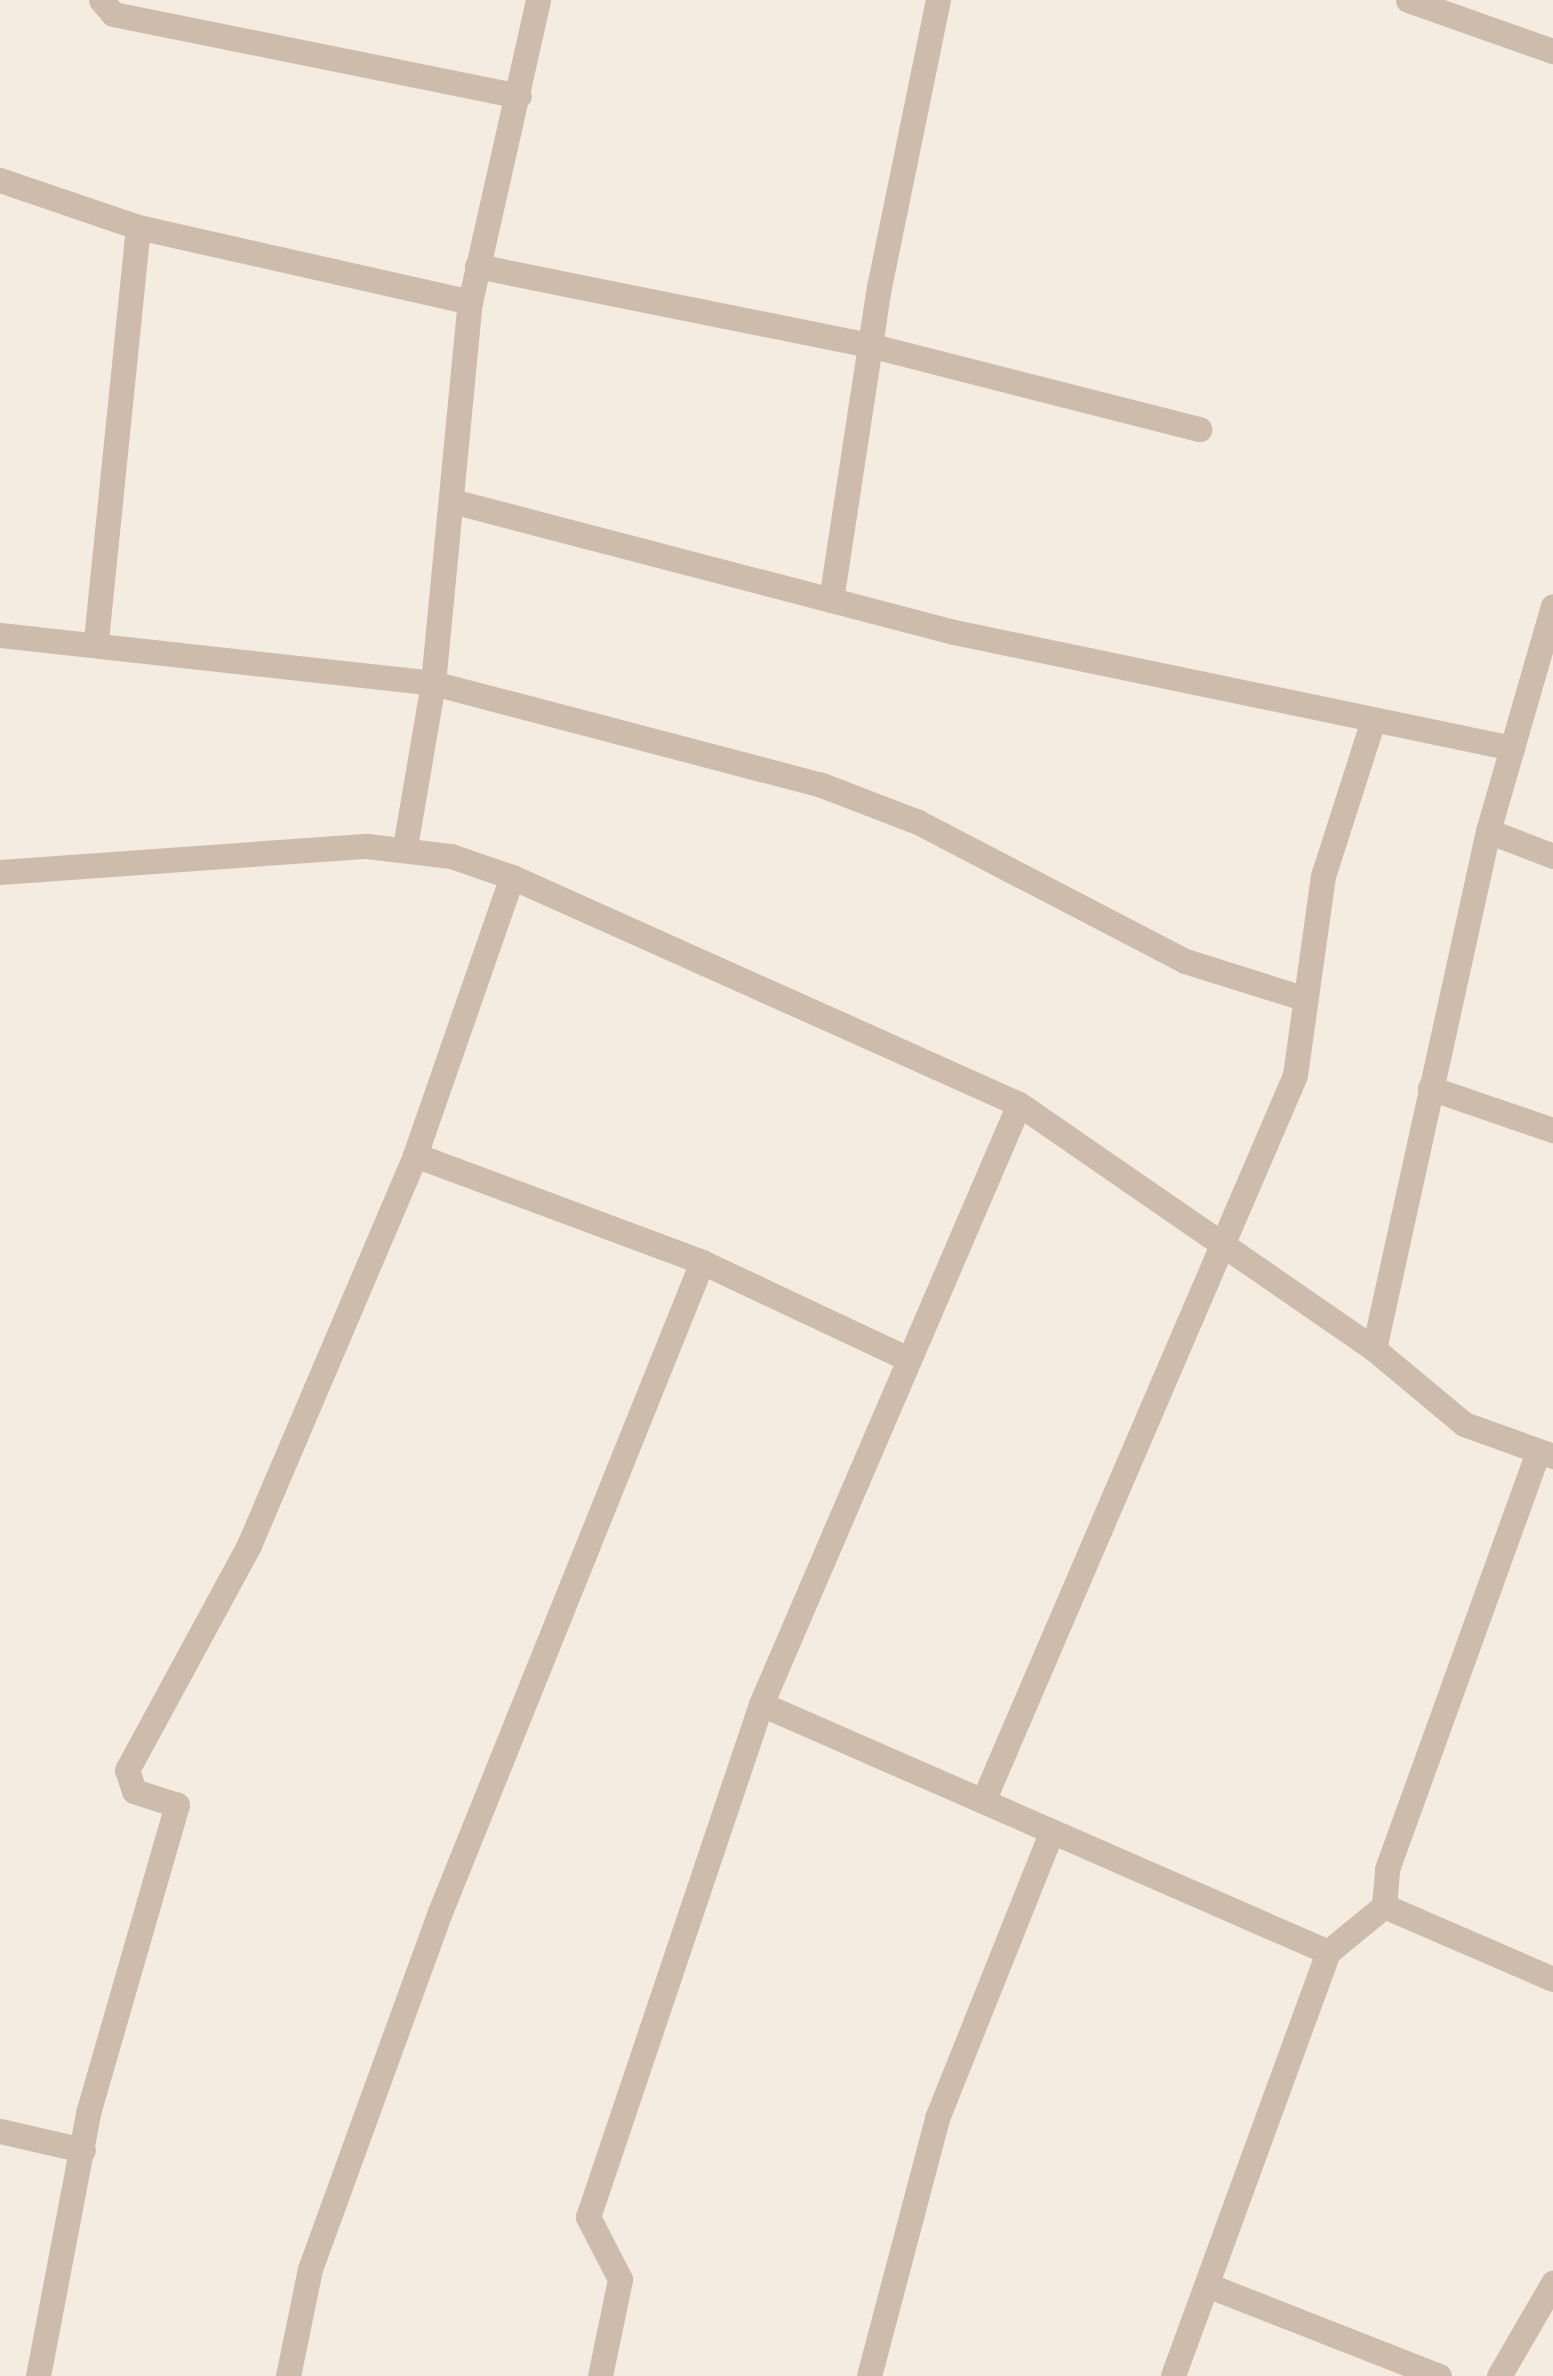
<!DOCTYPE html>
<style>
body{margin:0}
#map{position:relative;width:1553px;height:2376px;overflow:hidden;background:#f4ebe1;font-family:Quicksand,sans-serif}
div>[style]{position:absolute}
.street>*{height:25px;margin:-12.5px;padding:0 12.5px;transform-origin:12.5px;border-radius:12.5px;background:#cdbbac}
span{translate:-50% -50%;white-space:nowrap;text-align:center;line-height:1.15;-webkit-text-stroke:9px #fbf5ee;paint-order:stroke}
</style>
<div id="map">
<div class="street">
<div style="left:101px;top:0;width:18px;rotate:49deg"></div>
<div style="left:113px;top:14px;width:414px;rotate:11.4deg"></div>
<div style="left:1408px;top:0;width:154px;rotate:19.4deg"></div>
<div style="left:0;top:180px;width:146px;rotate:18.8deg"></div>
<div style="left:138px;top:227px;width:340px;rotate:12.7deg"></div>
<div style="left:477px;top:266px;width:400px;rotate:11.4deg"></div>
<div style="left:869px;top:345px;width:341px;rotate:14.3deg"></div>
<div style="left:452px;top:501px;width:519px;rotate:14.63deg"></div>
<div style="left:954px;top:632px;width:570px;rotate:11.74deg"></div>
<div style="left:831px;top:600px;width:317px;rotate:-81.3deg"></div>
<div style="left:879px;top:287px;width:293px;rotate:-78.4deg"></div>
<div style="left:0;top:635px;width:436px;rotate:6.3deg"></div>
<div style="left:433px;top:683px;width:399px;rotate:14.7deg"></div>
<div style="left:819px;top:784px;width:106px;rotate:21deg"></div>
<div style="left:918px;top:822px;width:301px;rotate:27.5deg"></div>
<div style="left:1185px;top:961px;width:124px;rotate:17.4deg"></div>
<div style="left:96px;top:640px;width:415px;rotate:-84.2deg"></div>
<div style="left:1488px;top:831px;width:70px;rotate:21deg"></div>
<div style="left:405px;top:847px;width:166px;rotate:-80.3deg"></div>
<div style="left:433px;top:683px;width:383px;rotate:-84.5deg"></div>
<div style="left:470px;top:302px;width:310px;rotate:-77.3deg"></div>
<div style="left:0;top:872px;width:368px;rotate:-4.1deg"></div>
<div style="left:367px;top:846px;width:85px;rotate:6.8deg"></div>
<div style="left:451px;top:856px;width:65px;rotate:19deg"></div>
<div style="left:512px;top:877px;width:555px;rotate:24.12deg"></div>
<div style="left:1019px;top:1104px;width:431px;rotate:34.6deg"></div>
<div style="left:1374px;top:1349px;width:117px;rotate:39.8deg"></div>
<div style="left:1464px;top:1424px;width:95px;rotate:19.8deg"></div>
<div style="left:1430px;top:1088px;width:130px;rotate:18.9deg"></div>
<div style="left:415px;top:1155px;width:294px;rotate:-70.8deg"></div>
<div style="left:1374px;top:1349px;width:530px;rotate:-77.59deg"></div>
<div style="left:1488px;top:831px;width:234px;rotate:-73.9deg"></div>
<div style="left:761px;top:1704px;width:619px;rotate:23.62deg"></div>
<div style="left:1328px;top:1952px;width:451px;rotate:110.1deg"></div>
<div style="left:983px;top:1801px;width:790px;rotate:-66.74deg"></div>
<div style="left:1295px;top:1075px;width:201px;rotate:-82deg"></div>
<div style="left:1323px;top:876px;width:164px;rotate:-72.2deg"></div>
<div style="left:1384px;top:1906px;width:184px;rotate:23.4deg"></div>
<div style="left:1328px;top:1952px;width:72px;rotate:-39.4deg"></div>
<div style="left:1384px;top:1906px;width:37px;rotate:-85deg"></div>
<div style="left:1387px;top:1869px;width:444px;rotate:-70.1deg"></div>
<div style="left:0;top:2131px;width:85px;rotate:12.9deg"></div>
<div style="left:1207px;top:2285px;width:249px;rotate:21.4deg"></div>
<div style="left:38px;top:2376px;width:268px;rotate:-79.2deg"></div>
<div style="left:88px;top:2113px;width:321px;rotate:-73.9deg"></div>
<div style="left:177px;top:1805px;width:45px;rotate:-162deg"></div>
<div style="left:134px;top:1791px;width:22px;rotate:-108deg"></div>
<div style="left:127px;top:1770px;width:256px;rotate:-61.5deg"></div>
<div style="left:249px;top:1545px;width:424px;rotate:-66.9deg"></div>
<div style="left:415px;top:1155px;width:306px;rotate:20.4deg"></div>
<div style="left:702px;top:1262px;width:225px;rotate:25.2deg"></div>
<div style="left:288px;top:2376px;width:109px;rotate:-78.4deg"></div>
<div style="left:310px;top:2269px;width:380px;rotate:-70deg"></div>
<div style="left:440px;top:1912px;width:701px;rotate:-68.05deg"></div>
<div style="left:600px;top:2376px;width:99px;rotate:-78.3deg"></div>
<div style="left:620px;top:2279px;width:70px;rotate:-117.3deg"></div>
<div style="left:588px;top:2217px;width:541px;rotate:-71.36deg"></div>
<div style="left:761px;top:1704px;width:653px;rotate:-66.73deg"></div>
<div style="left:869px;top:2376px;width:267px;rotate:-75.2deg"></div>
<div style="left:937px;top:2118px;width:309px;rotate:-68.2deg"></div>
<div style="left:1499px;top:2376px;width:108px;rotate:-59.9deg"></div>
</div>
</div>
